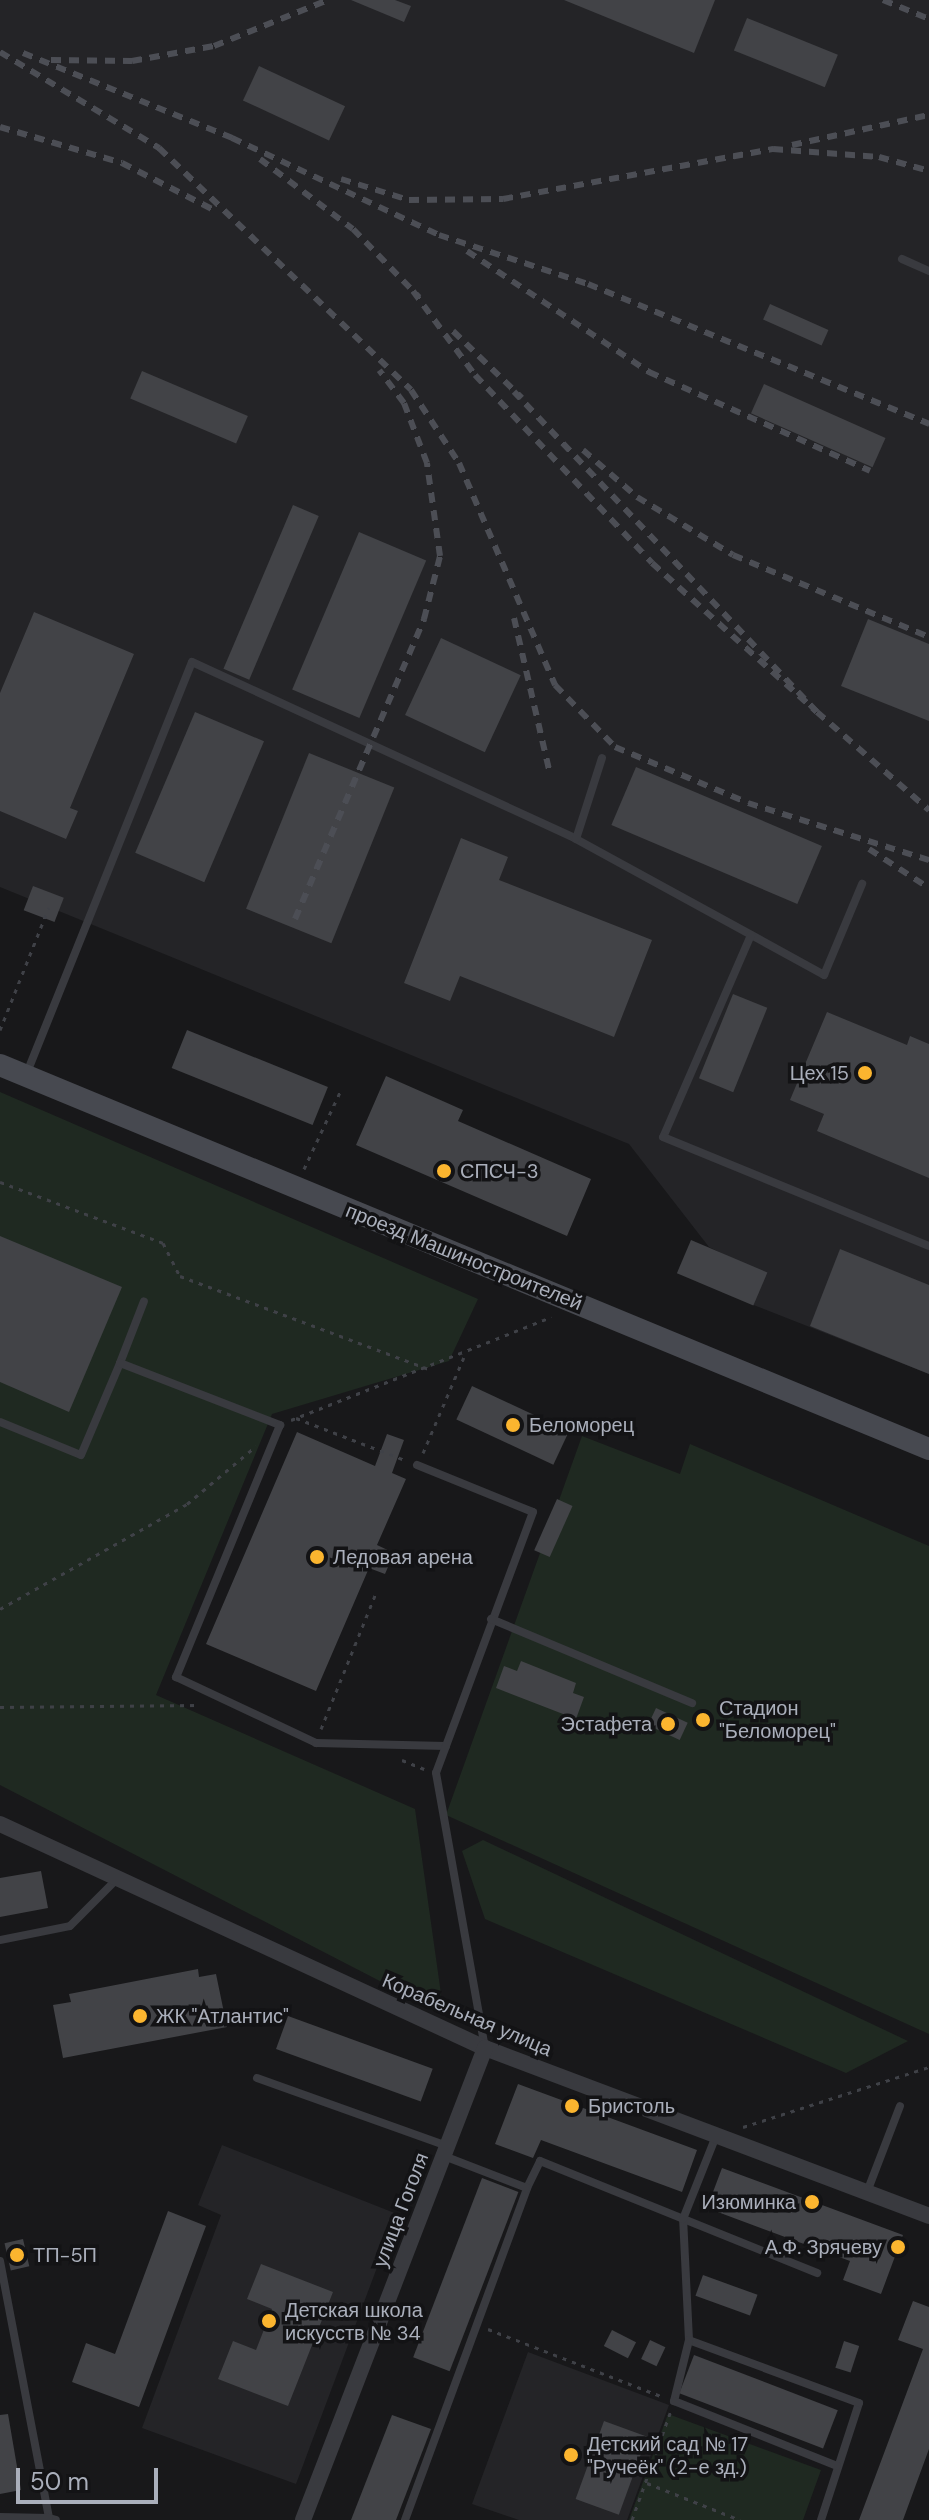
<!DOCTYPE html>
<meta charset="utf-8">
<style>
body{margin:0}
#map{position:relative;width:929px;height:2520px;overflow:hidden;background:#18181a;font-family:"DM Sans",sans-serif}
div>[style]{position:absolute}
.built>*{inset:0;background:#242427}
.green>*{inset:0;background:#1f2921}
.building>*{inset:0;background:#424347;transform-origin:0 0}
.path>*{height:3px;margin-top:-1.5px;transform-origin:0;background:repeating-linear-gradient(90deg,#3f4147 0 4px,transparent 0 10px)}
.lane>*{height:8px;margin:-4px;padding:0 4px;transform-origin:4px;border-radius:4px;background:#393a3f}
.street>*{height:16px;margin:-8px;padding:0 8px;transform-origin:8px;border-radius:8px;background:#393a3f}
.secondary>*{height:22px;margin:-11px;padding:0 11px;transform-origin:11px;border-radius:11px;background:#474950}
.rail>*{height:6px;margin-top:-3px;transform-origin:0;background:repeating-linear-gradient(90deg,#4c4e55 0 10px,transparent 0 18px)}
.dots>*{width:22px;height:22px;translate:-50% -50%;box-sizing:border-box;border:4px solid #131315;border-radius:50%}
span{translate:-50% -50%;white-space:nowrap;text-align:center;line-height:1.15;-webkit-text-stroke:7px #131315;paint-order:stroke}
.poi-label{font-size:20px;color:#aaafbb}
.right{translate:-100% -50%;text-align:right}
.left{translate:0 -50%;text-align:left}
.street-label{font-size:20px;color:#aaafbb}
.scale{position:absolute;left:16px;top:2468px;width:142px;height:36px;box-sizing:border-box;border:4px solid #aaafbb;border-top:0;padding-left:10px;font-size:24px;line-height:28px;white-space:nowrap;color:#aaafbb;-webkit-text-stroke:6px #131315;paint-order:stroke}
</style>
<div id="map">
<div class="built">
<div style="clip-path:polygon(0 0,929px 0,929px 1374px,751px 1304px,763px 1274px,709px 1247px,629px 1144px,0 887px)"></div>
<div style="clip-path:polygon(222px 2145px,397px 2214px,296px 2484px,142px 2428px,221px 2215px,198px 2205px)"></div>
<div style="clip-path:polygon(528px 2352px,669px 2405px,627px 2520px,519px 2520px,472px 2504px)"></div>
</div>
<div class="green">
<div style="clip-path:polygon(0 1092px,478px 1299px,449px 1361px,272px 1414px,156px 1695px,415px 1809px,441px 1994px,434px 2009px,0 1785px)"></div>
<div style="clip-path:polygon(582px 1436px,680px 1474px,690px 1444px,929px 1546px,929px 2034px,446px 1815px)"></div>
<div style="clip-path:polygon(483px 1840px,908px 2041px,846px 2073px,485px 1919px,462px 1851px)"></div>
<div style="clip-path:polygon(668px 2414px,821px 2470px,803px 2520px,629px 2520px)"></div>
</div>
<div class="building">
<div style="clip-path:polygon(351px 0,395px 0,411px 6px,404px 22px)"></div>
<div style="clip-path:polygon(564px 0,715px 0,694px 53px)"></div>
<div style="left:747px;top:18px;width:98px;height:35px;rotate:22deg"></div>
<div style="left:259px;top:66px;width:95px;height:38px;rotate:25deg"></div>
<div style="left:770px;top:304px;width:64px;height:17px;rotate:24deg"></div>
<div style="left:142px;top:371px;width:115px;height:30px;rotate:23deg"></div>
<div style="left:764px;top:384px;width:133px;height:32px;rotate:24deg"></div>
<div style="left:293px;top:505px;width:28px;height:178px;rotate:23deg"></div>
<div style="left:359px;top:532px;width:73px;height:171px;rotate:23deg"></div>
<div style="clip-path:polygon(34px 612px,134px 654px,70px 808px,78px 811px,66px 839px,0 811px,0 693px)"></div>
<div style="clip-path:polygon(868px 619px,929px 644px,929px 721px,841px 686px)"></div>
<div style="left:441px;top:638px;width:88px;height:85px;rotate:25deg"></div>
<div style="left:195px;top:712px;width:75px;height:153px;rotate:23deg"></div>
<div style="left:309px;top:753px;width:92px;height:168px;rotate:22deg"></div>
<div style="left:636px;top:767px;width:202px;height:63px;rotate:23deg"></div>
<div style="clip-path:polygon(461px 838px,508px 857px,499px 880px,652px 940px,614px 1037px,460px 976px,450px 1001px,404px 983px)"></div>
<div style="left:33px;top:886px;width:33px;height:26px;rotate:21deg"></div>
<div style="left:733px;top:994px;width:37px;height:91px;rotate:22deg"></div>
<div style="clip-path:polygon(827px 1012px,907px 1045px,910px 1036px,929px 1044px,929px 1178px,817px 1131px,824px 1114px,790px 1100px)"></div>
<div style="left:187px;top:1030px;width:152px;height:41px;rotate:22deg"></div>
<div style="clip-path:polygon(386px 1076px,463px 1110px,458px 1121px,591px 1179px,567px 1236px,356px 1145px)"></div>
<div style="clip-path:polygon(0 1236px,122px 1287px,69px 1412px,0 1382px)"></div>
<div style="left:691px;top:1240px;width:83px;height:36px;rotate:23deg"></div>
<div style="clip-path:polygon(840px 1249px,929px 1285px,929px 1374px,810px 1326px)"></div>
<div style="left:472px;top:1386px;width:107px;height:37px;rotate:25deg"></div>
<div style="clip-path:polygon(297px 1432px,375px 1466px,387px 1434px,404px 1440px,392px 1473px,406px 1479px,377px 1545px,394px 1553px,385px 1574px,369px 1568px,316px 1691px,206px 1644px)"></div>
<div style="left:557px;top:1499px;width:17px;height:56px;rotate:24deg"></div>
<div style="clip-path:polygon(521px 1661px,576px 1683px,573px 1693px,584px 1697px,576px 1719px,496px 1688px,504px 1666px,517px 1671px)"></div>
<div style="left:656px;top:1708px;width:35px;height:19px;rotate:25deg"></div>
<div style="clip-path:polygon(41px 1871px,48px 1908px,0 1917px,0 1878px)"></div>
<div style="clip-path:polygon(198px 1969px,199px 1977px,216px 1974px,227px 2027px,63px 2058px,53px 2005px,71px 2002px,69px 1994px)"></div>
<div style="left:288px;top:2016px;width:154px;height:35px;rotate:20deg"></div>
<div style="clip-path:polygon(518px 2084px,697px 2150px,682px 2192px,541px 2140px,533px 2158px,495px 2144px)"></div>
<div style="clip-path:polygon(722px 2168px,903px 2235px,881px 2294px,843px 2280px,850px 2261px,707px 2208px)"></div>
<div style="left:482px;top:2178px;width:39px;height:192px;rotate:21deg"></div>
<div style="clip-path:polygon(168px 2211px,206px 2226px,139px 2407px,72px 2382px,86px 2343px,115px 2354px)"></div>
<div style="left:23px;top:2239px;width:28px;height:19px;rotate:77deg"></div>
<div style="clip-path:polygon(261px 2264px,333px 2292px,288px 2406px,218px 2379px,233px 2341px,256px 2350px,272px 2309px,247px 2299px)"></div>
<div style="left:703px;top:2275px;width:58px;height:22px;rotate:20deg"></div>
<div style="clip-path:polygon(913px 2301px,929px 2307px,929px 2449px,903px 2520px,859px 2520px,923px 2349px,898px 2340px)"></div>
<div style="left:612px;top:2330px;width:27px;height:18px;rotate:27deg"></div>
<div style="left:650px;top:2340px;width:17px;height:21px;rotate:25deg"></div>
<div style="left:844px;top:2341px;width:16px;height:28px;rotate:18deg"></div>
<div style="left:694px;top:2355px;width:154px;height:41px;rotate:21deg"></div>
<div style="clip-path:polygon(8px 2414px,21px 2490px,0 2494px,0 2415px)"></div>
<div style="clip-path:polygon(392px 2415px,431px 2429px,396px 2520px,351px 2520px)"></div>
<div style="left:604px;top:2421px;width:46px;height:83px;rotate:20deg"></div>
</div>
<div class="path">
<div style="left:0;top:1030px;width:132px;rotate:-68.3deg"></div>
<div style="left:304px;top:1169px;width:89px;rotate:-64.9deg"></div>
<div style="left:0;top:1182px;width:174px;rotate:20.5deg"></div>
<div style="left:163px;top:1243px;width:37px;rotate:63deg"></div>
<div style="left:180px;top:1276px;width:268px;rotate:20.5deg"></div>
<div style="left:296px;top:1418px;width:117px;rotate:21.1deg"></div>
<div style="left:291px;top:1420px;width:280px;rotate:-21.6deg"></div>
<div style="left:423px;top:1453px;width:104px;rotate:-66.9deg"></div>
<div style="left:0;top:1609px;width:214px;rotate:-29.3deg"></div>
<div style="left:187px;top:1504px;width:90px;rotate:-40deg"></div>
<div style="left:0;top:1707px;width:200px;rotate:-0.6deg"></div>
<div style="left:321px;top:1729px;width:147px;rotate:-68deg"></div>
<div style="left:402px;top:1760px;width:24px;rotate:22deg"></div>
<div style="left:743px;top:2127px;width:195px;rotate:-17.9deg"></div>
<div style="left:488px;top:2329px;width:188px;rotate:21.2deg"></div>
<div style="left:647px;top:2483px;width:100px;rotate:21.7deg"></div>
<div style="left:632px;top:2520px;width:114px;rotate:-70.4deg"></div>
</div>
<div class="lane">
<div style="left:902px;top:259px;width:30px;rotate:24deg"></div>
<div style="left:576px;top:839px;width:283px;rotate:28.7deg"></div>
<div style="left:824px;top:975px;width:99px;rotate:-67.3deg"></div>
<div style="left:751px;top:935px;width:220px;rotate:113.5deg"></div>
<div style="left:663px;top:1137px;width:287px;rotate:22.3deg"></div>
<div style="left:26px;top:1075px;width:445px;rotate:-68.1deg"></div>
<div style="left:192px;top:662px;width:423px;rotate:24.7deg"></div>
<div style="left:576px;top:839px;width:85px;rotate:-72.2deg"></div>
<div style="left:120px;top:1363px;width:66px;rotate:-68.8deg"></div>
<div style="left:0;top:1422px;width:87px;rotate:22.2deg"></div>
<div style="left:81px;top:1455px;width:100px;rotate:-67deg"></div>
<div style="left:120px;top:1363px;width:172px;rotate:21.2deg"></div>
<div style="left:280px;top:1425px;width:273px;rotate:112.4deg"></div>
<div style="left:176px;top:1677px;width:155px;rotate:25.2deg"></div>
<div style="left:316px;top:1743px;width:130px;rotate:1.3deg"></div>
<div style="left:417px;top:1465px;width:125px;rotate:22.1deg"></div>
<div style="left:533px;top:1512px;width:278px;rotate:110.4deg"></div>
<div style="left:436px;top:1773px;width:279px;rotate:79.9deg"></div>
<div style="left:491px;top:1619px;width:218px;rotate:22.7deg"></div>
<div style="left:0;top:1940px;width:71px;rotate:-11.3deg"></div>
<div style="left:70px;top:1926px;width:65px;rotate:-45deg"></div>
<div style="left:257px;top:2078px;width:202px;rotate:19.7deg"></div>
<div style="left:527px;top:2188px;width:30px;rotate:-64deg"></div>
<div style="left:540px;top:2161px;width:299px;rotate:22deg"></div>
<div style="left:867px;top:2192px;width:92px;rotate:-69deg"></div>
<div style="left:0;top:2261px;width:262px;rotate:79.2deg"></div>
<div style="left:49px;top:2518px;width:7px;rotate:16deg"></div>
<div style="left:689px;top:2340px;width:121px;rotate:-92.8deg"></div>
<div style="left:683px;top:2219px;width:89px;rotate:-68.3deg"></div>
<div style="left:0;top:2517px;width:49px;rotate:1.2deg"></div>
<div style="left:405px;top:2520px;width:354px;rotate:-69.8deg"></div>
<div style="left:527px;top:2188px;width:89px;rotate:-158.9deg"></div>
<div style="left:821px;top:2520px;width:123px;rotate:-72deg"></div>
<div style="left:859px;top:2403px;width:181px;rotate:-159.7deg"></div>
<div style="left:689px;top:2340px;width:63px;rotate:103.8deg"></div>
<div style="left:674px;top:2401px;width:175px;rotate:21.7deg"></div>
</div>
<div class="street">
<div style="left:0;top:1824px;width:534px;rotate:24.79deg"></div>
<div style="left:485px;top:2048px;width:475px;rotate:20.7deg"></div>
<div style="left:303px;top:2520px;width:506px;rotate:-68.91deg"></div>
</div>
<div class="secondary">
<div style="left:0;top:1065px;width:1005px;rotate:22.46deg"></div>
</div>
<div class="rail">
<div style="left:883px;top:0;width:50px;rotate:22.4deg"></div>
<div style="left:0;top:52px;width:186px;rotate:31.1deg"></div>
<div style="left:159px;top:148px;width:349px;rotate:43.8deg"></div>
<div style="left:411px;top:390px;width:87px;rotate:56.7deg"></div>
<div style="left:459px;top:463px;width:242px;rotate:66.6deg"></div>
<div style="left:555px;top:685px;width:86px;rotate:45.9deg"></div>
<div style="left:615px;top:747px;width:144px;rotate:22.8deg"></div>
<div style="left:748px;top:803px;width:190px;rotate:17.5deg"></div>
<div style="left:23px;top:53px;width:226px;rotate:22.1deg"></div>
<div style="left:232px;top:138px;width:229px;rotate:25.1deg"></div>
<div style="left:439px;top:235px;width:157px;rotate:18.2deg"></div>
<div style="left:588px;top:284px;width:369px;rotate:22.3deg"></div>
<div style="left:51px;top:60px;width:81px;rotate:0.7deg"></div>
<div style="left:132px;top:61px;width:83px;rotate:-10.4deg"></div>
<div style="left:214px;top:46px;width:123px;rotate:-22deg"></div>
<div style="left:0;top:127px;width:127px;rotate:16.4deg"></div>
<div style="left:122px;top:163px;width:101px;rotate:27.1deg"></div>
<div style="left:792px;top:145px;width:140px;rotate:-12.4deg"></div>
<div style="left:260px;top:159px;width:116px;rotate:37deg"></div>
<div style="left:353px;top:229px;width:95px;rotate:45.9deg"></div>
<div style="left:341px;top:179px;width:71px;rotate:17.2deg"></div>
<div style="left:409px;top:200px;width:94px;rotate:-0.6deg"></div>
<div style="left:503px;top:199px;width:275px;rotate:-10.5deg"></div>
<div style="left:773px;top:149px;width:106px;rotate:4.3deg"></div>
<div style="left:879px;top:157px;width:52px;rotate:15.6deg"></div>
<div style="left:467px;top:251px;width:219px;rotate:33.6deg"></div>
<div style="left:649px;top:372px;width:242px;rotate:24.1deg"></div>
<div style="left:413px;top:291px;width:104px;rotate:53.6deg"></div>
<div style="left:475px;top:375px;width:258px;rotate:46.7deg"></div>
<div style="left:652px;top:563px;width:222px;rotate:42.1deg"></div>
<div style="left:817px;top:712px;width:441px;rotate:-133.4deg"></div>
<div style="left:453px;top:331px;width:96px;rotate:44.2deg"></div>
<div style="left:583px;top:450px;width:72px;rotate:41deg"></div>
<div style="left:637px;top:497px;width:112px;rotate:31.1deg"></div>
<div style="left:733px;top:555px;width:212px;rotate:22.7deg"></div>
<div style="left:514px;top:618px;width:160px;rotate:77deg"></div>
<div style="left:817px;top:712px;width:149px;rotate:41.2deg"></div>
<div style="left:869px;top:849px;width:72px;rotate:33deg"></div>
<div style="left:295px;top:919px;width:327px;rotate:-66.7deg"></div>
<div style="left:424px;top:619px;width:65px;rotate:-75.7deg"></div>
<div style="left:440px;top:556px;width:94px;rotate:-98deg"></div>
<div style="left:427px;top:463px;width:64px;rotate:-111deg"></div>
<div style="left:404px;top:403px;width:41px;rotate:-127.1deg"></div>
</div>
<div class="dots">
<div style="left:865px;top:1073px;background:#fbb52f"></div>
<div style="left:444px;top:1171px;background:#fbb52f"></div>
<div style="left:513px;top:1425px;background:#fbb52f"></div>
<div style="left:317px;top:1557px;background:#fbb52f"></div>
<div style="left:703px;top:1720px;background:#fbb52f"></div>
<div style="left:668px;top:1724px;background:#fbb52f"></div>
<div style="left:140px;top:2016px;background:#fbb52f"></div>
<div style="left:572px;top:2106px;background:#fbb52f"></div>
<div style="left:812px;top:2202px;background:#fbb52f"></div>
<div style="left:898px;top:2247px;background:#fbb52f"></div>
<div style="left:17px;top:2255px;background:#fbb52f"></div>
<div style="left:269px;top:2321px;background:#fbb52f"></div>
<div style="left:571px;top:2455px;background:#fbb52f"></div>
</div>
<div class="poi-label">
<span class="right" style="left:849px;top:1073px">Цех 15</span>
<span class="left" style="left:460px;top:1171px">СПСЧ-3</span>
<span class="left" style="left:529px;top:1425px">Беломорец</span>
<span class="left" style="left:333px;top:1557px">Ледовая арена</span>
<span class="left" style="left:719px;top:1720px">Стадион<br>"Беломорец"</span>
<span class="right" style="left:652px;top:1724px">Эстафета</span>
<span class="left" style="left:156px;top:2016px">ЖК "Атлантис"</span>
<span class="left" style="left:588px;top:2106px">Бристоль</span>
<span class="right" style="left:796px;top:2202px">Изюминка</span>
<span class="right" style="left:882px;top:2247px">А.Ф. Зрячеву</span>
<span class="left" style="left:33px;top:2255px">ТП-5П</span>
<span class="left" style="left:285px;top:2322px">Детская школа<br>искусств № 34</span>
<span class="left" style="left:587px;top:2456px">Детский сад № 17<br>"Ручеёк" (2-е зд.)</span>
</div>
<div class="street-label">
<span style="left:464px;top:1257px;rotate:22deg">проезд Машиностроителей</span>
<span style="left:467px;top:2015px;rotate:23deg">Корабельная улица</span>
<span style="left:401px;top:2210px;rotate:-69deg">улица Гоголя</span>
</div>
<div class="scale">50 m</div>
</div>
